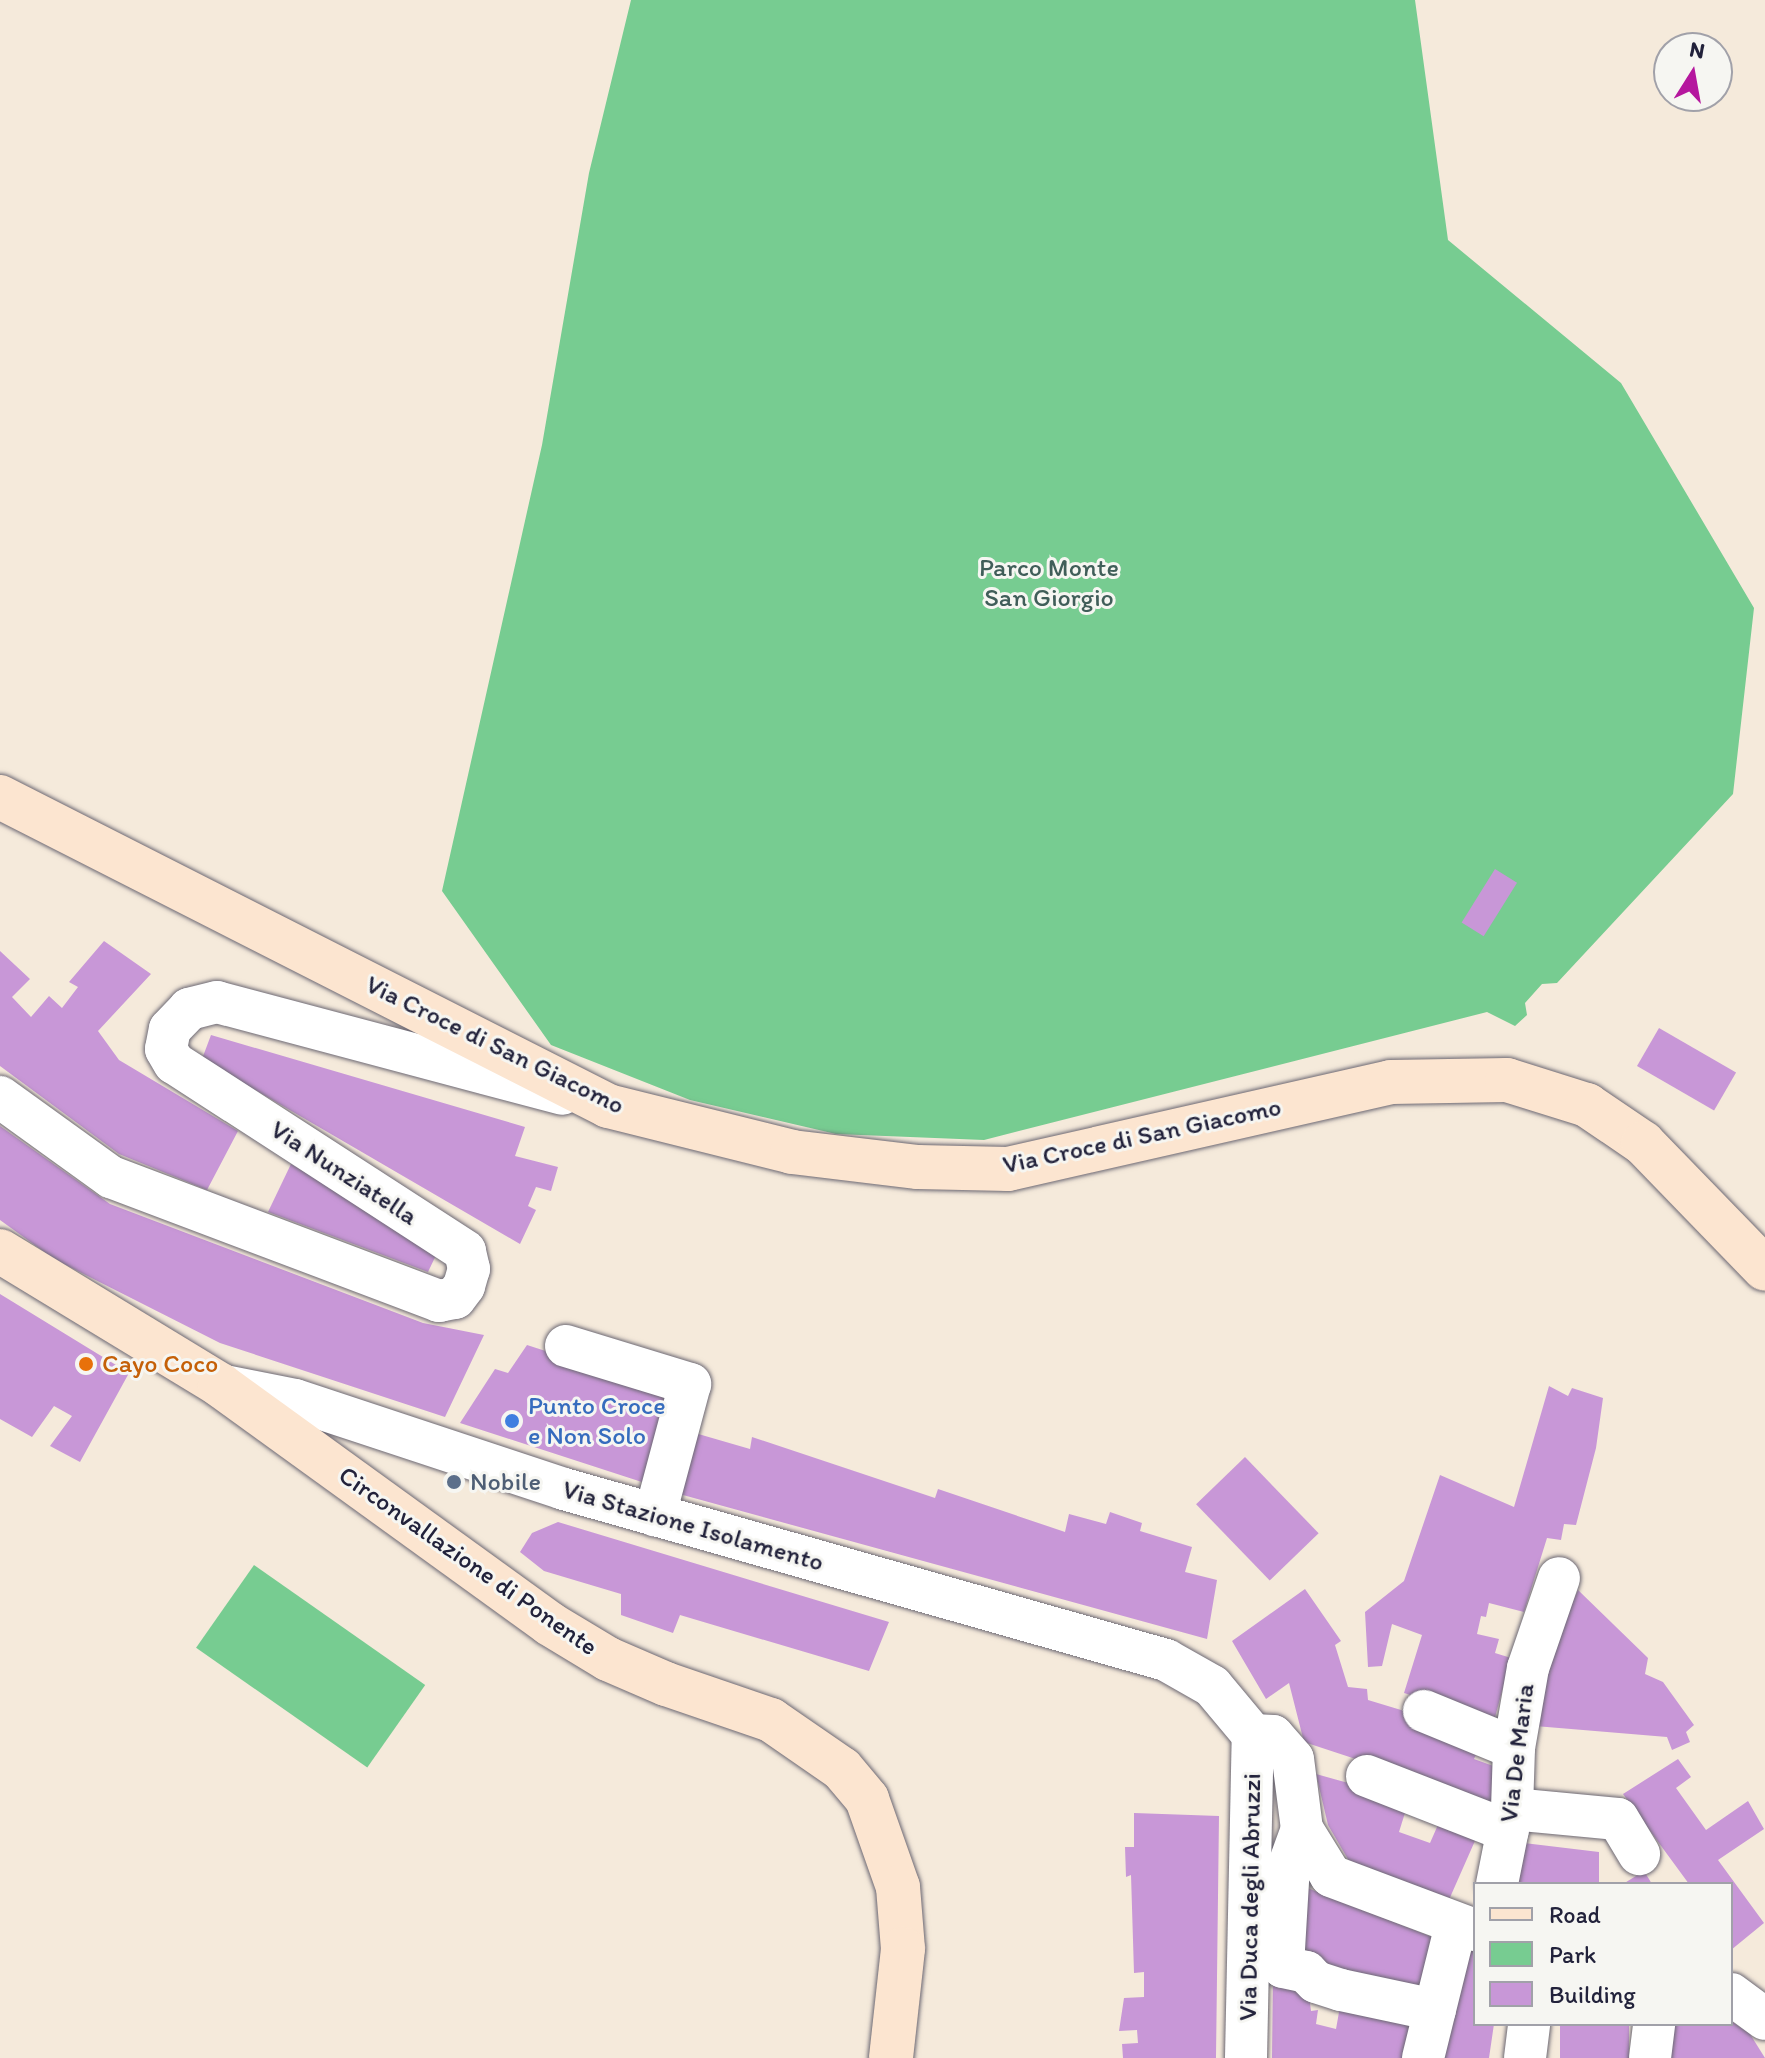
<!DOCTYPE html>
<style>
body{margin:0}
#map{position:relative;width:1765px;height:2058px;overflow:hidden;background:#f5eadb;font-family:Itim,sans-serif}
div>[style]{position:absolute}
.green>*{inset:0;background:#77cc91;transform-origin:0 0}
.building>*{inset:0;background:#c897d7;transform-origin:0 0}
.roads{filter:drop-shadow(0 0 2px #6c6873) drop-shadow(0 0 2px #6c6873)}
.minor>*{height:42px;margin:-21px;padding:0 21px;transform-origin:21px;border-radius:21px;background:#fff}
.secondary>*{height:44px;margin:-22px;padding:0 22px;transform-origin:22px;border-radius:22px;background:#fce5d0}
.dots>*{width:22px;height:22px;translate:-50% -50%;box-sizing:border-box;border:4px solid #f6f6f2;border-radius:50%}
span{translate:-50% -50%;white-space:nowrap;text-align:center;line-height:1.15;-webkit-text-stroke:6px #f6f6f2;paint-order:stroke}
.park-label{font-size:26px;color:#405e59}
.street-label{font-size:26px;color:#22223b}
.food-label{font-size:26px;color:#c56008}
.left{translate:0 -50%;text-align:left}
.shop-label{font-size:26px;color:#366cbe}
.service-label{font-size:26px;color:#4e5e75}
.legend{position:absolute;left:1473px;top:1882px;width:260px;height:144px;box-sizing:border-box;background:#f6f6f2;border:2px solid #a1a1a9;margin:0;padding:10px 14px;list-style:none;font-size:24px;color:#22223b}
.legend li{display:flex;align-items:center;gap:16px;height:40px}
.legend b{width:40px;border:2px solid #a1a1a9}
.north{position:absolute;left:1653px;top:32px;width:80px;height:80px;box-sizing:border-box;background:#f6f6f2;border:2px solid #a1a1a9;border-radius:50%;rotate:11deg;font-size:22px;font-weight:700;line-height:32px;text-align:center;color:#22223b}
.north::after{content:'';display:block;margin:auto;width:28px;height:36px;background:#b5179e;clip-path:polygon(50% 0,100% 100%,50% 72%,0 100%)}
</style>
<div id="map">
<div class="green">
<div style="clip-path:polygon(631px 0,1415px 0,1448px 240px,1621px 383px,1754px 608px,1733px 794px,1557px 983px,1542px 984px,1525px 1003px,1527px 1015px,1515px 1026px,1487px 1012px,984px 1140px,836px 1134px,690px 1100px,551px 1045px,442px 891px,542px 445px,589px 173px)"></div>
<div style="left:254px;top:1565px;width:209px;height:101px;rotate:35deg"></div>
</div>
<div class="building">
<div style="left:1495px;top:869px;width:26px;height:63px;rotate:32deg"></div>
<div style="clip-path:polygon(104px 941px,151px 974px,98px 1031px,119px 1060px,238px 1131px,207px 1190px,119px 1154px,0 1066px,0 951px,30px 979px,12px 997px,31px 1017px,49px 996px,62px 1008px,78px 987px,69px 982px)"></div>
<div style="left:1659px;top:1028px;width:89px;height:44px;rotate:30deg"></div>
<div style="clip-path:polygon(211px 1035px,525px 1127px,515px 1156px,558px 1167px,551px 1191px,536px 1187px,528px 1206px,536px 1210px,520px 1244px,202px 1059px)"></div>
<div style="clip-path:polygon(0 1126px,110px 1204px,423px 1323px,484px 1335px,445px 1417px,220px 1343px,54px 1259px,0 1220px)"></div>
<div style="clip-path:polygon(291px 1164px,438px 1251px,428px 1272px,268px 1212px)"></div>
<div style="clip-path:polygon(0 1294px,129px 1373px,80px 1462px,50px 1446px,72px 1416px,54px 1406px,32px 1437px,0 1419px)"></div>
<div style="clip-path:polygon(527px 1345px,678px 1394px,648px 1484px,460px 1423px,495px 1369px,508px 1373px)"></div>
<div style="clip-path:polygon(1549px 1386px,1568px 1396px,1572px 1388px,1603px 1398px,1596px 1448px,1576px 1525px,1564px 1524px,1561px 1540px,1547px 1538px,1524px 1612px,1489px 1603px,1486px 1617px,1481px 1616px,1477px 1634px,1499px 1639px,1495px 1653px,1511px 1658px,1494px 1721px,1404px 1693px,1422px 1635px,1392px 1624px,1382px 1666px,1368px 1667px,1365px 1612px,1404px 1581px,1440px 1475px,1514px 1507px)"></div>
<div style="clip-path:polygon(688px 1431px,750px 1449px,752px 1437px,935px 1498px,938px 1489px,1065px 1532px,1069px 1514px,1106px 1524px,1110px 1512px,1142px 1523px,1140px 1531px,1192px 1547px,1185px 1572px,1217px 1580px,1207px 1639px,672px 1492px)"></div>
<div style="left:1245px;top:1457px;width:106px;height:68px;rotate:46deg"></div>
<div style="clip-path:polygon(558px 1522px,889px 1622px,869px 1671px,680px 1615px,673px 1633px,621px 1615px,621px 1594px,544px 1571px,520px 1552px,532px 1533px)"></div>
<div style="clip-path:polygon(1305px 1589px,1341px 1641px,1335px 1645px,1348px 1687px,1367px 1689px,1368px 1700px,1411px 1713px,1478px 1750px,1474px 1759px,1496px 1767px,1500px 1818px,1386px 1769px,1304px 1742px,1289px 1683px,1266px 1699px,1232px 1641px)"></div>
<div style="clip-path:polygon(1578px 1590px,1648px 1658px,1645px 1674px,1663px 1682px,1694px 1725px,1686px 1732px,1690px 1742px,1672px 1750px,1667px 1737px,1535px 1726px,1542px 1672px)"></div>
<div style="clip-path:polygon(1678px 1759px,1691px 1777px,1676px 1788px,1706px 1830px,1748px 1801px,1764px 1829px,1718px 1860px,1764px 1923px,1731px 1950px,1731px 1884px,1689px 1884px,1623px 1794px)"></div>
<div style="clip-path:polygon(1316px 1774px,1409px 1800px,1399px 1832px,1430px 1843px,1441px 1818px,1478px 1834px,1448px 1902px,1349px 1861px,1328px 1825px)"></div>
<div style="clip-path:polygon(1134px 1813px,1219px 1816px,1216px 2058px,1123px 2058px,1122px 2044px,1138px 2043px,1137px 2030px,1119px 2031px,1124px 1998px,1144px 1997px,1144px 1972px,1134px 1973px,1131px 1875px,1126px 1877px,1125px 1847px,1134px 1847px)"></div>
<div style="clip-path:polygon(1515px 1842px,1599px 1852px,1599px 1884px,1507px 1884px)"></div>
<div style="clip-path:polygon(1644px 1871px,1652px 1884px,1623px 1884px)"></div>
<div style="clip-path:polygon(1305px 1887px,1442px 1941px,1430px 1997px,1297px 1964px)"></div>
<div style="clip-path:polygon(1460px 1942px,1475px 1946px,1475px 2024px,1494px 2024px,1489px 2058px,1428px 2058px)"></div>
<div style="clip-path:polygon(1273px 1973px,1307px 1980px,1311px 2011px,1318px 2010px,1316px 2024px,1336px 2029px,1341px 2001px,1422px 2020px,1414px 2058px,1272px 2058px)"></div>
<div style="clip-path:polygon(1731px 2021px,1750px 2034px,1765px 2058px,1668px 2058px,1672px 2024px)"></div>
<div style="left:1560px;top:2024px;width:69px;height:34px"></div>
</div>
<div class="roads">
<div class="minor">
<div style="left:0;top:1097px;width:137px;rotate:35.8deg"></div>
<div style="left:111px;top:1177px;width:351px;rotate:20.7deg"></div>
<div style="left:439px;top:1301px;width:16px;rotate:-11deg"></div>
<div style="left:455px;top:1298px;width:15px;rotate:-53deg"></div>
<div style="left:464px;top:1286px;width:18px;rotate:-74deg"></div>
<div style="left:469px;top:1269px;width:18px;rotate:-103deg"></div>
<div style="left:465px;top:1251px;width:346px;rotate:-147.1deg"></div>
<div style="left:174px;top:1063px;width:16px;rotate:-120deg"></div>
<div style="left:166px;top:1049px;width:20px;rotate:-79deg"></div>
<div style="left:170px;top:1029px;width:28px;rotate:-46deg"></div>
<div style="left:189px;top:1009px;width:29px;rotate:-14deg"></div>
<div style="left:217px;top:1002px;width:357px;rotate:14.9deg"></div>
<div style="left:566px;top:1346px;width:130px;rotate:17deg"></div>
<div style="left:690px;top:1384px;width:136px;rotate:105deg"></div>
<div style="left:220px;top:1385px;width:76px;rotate:11.3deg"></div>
<div style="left:295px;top:1400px;width:283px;rotate:18.3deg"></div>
<div style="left:564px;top:1489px;width:626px;rotate:15.86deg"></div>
<div style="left:1166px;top:1660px;width:53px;rotate:29.5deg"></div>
<div style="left:1212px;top:1686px;width:64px;rotate:50.1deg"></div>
<div style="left:1424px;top:1711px;width:97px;rotate:22.3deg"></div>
<div style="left:1253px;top:1735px;width:20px;rotate:3deg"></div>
<div style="left:1273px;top:1736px;width:30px;rotate:49deg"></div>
<div style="left:1293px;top:1759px;width:71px;rotate:82.7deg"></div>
<div style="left:1302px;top:1829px;width:55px;rotate:58.3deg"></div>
<div style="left:1331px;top:1876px;width:154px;rotate:20.6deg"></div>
<div style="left:1367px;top:1776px;width:151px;rotate:21.3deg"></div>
<div style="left:1512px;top:1809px;width:106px;rotate:5.4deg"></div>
<div style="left:1618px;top:1819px;width:41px;rotate:59deg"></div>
<div style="left:1302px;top:1829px;width:38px;rotate:110deg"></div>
<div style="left:1289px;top:1865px;width:102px;rotate:93.4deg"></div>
<div style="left:1283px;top:1967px;width:24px;rotate:12deg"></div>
<div style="left:1306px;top:1972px;width:14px;rotate:45deg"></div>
<div style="left:1316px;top:1982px;width:26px;rotate:18deg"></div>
<div style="left:1341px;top:1990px;width:96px;rotate:12deg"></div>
<div style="left:1497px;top:1884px;width:76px;rotate:-78.7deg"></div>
<div style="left:1512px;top:1809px;width:61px;rotate:-88.1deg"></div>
<div style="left:1514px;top:1748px;width:81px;rotate:-80.1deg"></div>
<div style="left:1528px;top:1668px;width:95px;rotate:-71deg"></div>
<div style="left:1731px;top:1994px;width:42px;rotate:36.3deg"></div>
<div style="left:1246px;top:2058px;width:323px;rotate:-88.8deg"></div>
<div style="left:1423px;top:2058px;width:137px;rotate:-76.1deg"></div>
<div style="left:1525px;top:2058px;width:34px;rotate:-83deg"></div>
<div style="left:1650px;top:2058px;width:34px;rotate:-83deg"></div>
</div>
<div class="secondary">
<div style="left:0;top:797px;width:682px;rotate:26.94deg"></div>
<div style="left:608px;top:1106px;width:190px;rotate:14deg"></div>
<div style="left:792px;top:1152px;width:127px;rotate:6.8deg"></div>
<div style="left:918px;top:1167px;width:90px;rotate:1.3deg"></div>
<div style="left:1008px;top:1169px;width:393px;rotate:-12.8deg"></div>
<div style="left:1391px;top:1082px;width:116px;rotate:-1deg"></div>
<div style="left:1507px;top:1080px;width:84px;rotate:17.4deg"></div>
<div style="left:1587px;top:1105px;width:68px;rotate:34.2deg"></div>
<div style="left:1643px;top:1143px;width:175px;rotate:45.9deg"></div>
<div style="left:0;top:1251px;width:258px;rotate:31.3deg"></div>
<div style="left:220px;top:1385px;width:407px;rotate:35.9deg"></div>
<div style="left:550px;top:1624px;width:68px;rotate:31.1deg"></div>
<div style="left:608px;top:1659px;width:63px;rotate:23.3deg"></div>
<div style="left:666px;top:1684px;width:111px;rotate:18.9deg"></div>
<div style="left:771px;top:1720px;width:86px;rotate:34.6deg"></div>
<div style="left:842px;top:1769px;width:39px;rotate:50deg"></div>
<div style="left:867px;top:1799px;width:93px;rotate:70.6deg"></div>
<div style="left:898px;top:1887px;width:62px;rotate:85.4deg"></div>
<div style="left:903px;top:1949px;width:110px;rotate:96.3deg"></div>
</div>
</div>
<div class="dots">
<div style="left:86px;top:1364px;background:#e8710a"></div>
<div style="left:512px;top:1421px;background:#3f7fe0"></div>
<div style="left:454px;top:1482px;background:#5c6f8a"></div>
</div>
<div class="park-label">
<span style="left:1049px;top:583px">Parco Monte<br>San Giorgio</span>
</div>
<div class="street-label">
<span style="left:495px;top:1045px;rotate:26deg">Via Croce di San Giacomo</span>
<span style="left:1142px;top:1136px;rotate:-12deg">Via Croce di San Giacomo</span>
<span style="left:344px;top:1173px;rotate:33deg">Via Nunziatella</span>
<span style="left:693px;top:1526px;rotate:16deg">Via Stazione Isolamento</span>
<span style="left:468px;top:1561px;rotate:35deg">Circonvallazione di Ponente</span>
<span style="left:1517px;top:1753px;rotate:-83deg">Via De Maria</span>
<span style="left:1250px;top:1897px;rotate:-89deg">Via Duca degli Abruzzi</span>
</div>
<div class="food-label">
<span class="left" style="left:102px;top:1364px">Cayo Coco</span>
</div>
<div class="shop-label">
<span class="left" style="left:528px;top:1421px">Punto Croce<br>e Non Solo</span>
</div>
<div class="service-label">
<span class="left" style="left:470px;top:1482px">Nobile</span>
</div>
<ul class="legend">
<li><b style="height:10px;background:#fce5d0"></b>Road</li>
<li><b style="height:22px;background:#77cc91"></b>Park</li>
<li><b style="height:22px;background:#c897d7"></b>Building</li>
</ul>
<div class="north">N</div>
</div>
